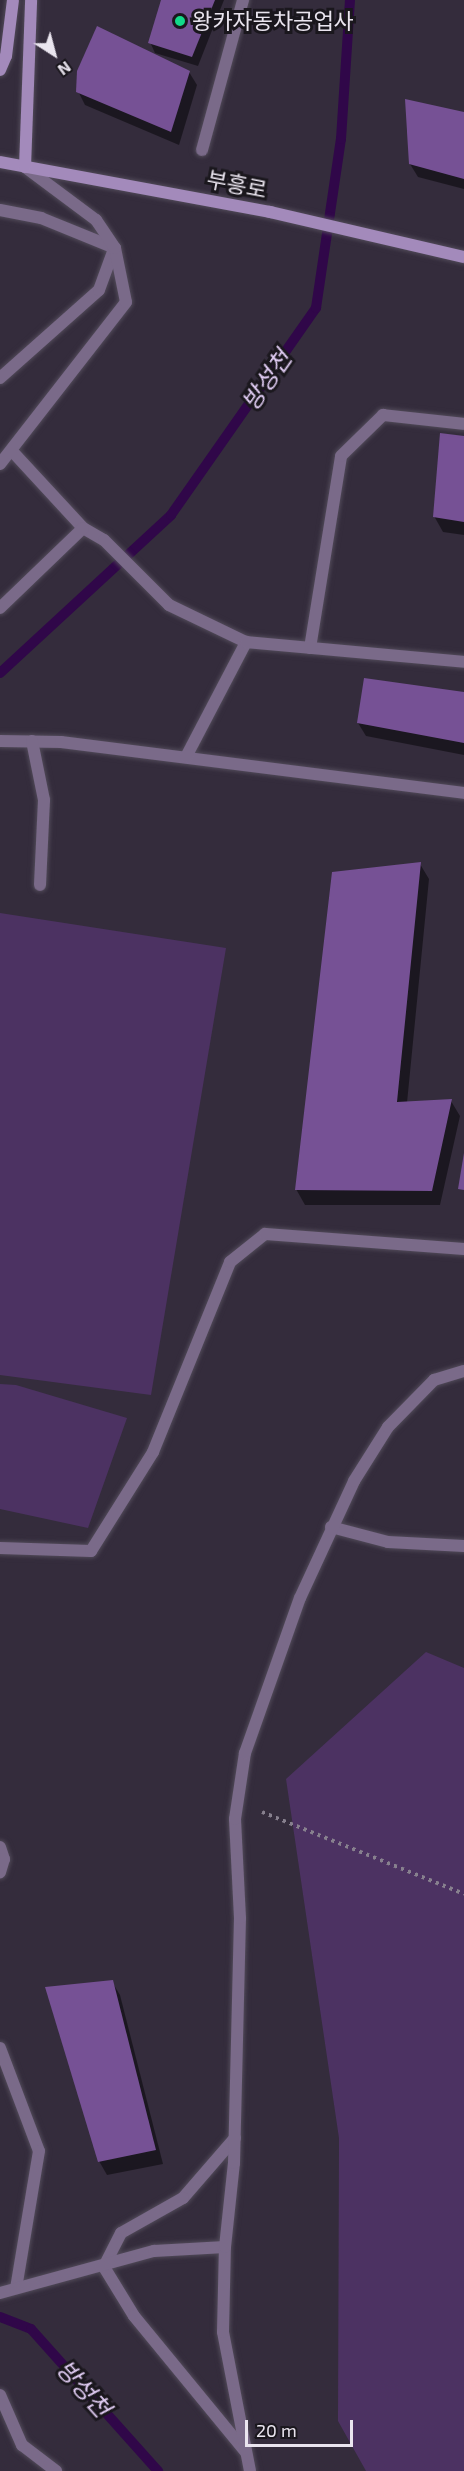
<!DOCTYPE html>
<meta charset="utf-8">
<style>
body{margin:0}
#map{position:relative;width:464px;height:2471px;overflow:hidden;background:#342c3c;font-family:"Exo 2","Noto Sans KR",sans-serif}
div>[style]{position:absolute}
.green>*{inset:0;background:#4c3262}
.shadow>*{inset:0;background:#0007}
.stream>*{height:10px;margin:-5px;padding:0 5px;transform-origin:5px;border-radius:5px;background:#300749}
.building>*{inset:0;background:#765195}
.path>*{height:4px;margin-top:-2px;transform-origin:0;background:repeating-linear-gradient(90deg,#87808e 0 3px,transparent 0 7.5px)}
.roads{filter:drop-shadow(0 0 2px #514a59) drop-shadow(0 0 2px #514a59)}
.lane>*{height:12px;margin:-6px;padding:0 6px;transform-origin:6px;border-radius:6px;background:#7a6a89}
.street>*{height:12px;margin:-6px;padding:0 6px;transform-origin:6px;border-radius:6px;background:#7a6a89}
.secondary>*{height:12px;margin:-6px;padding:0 6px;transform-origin:6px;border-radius:6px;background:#a38abb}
.dots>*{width:16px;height:16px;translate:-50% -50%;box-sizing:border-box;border:3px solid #1a171d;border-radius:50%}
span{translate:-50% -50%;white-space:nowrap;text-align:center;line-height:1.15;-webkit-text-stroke:6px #1a171d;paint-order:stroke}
.poi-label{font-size:22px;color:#eae5ef}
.left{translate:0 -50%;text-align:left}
.street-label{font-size:22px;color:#eae5ef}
.water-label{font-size:24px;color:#e1cdf4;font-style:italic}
.north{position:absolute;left:24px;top:24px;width:60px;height:60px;-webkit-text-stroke:4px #1a171d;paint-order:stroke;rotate:144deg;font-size:16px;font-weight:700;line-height:24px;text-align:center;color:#eae5ef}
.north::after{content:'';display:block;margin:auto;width:21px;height:27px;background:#eae5ef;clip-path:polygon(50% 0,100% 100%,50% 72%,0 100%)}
.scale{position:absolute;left:245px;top:2420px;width:108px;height:27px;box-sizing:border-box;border:3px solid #eae5ef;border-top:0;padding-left:8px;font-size:18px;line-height:21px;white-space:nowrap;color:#eae5ef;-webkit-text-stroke:4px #1a171d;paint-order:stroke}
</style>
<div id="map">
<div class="green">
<div style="clip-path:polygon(0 913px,226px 948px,151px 1395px,0 1375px)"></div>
<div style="clip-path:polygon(0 1384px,16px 1385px,127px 1418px,88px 1528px,0 1509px)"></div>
<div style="clip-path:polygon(426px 1652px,464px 1668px,464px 2471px,366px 2471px,338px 2421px,339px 2138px,286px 1779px)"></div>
</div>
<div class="shadow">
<div style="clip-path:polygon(162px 0,224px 0,198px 66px,155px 53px,150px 42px)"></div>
<div style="clip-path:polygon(189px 72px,197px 85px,179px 145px,85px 105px,78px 91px)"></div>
<div style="clip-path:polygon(464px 114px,464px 189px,418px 177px,410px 164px)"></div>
<div style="clip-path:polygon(464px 437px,464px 535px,443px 532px,434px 516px)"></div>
<div style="clip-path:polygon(464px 694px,464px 755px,366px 736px,358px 723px)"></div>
<div style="clip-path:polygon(420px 864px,429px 879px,407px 1103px,451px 1101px,460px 1116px,440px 1205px,305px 1205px,296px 1189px)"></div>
<div style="clip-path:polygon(112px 1982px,120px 1995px,163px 2164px,107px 2175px,99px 2161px)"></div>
</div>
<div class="stream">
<div style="left:0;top:673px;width:233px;rotate:-42.7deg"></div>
<div style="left:171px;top:515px;width:253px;rotate:-55deg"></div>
<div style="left:316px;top:308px;width:171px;rotate:-81.6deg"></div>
<div style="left:341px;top:139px;width:139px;rotate:-86.3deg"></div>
<div style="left:0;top:2317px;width:33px;rotate:21deg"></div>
<div style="left:31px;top:2329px;width:191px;rotate:48.2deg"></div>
</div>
<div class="building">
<div style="clip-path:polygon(161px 0,215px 0,192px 57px,148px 43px)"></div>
<div style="clip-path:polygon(97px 26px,190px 71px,171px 132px,76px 92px,77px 71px)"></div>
<div style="clip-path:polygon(405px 99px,464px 112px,464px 179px,409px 164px)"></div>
<div style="clip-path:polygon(440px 433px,464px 436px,464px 522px,433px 517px)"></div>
<div style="clip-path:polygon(364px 678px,464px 692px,464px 743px,357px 723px)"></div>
<div style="clip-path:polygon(421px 862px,397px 1102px,452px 1099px,432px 1191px,295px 1190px,332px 872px)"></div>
<div style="clip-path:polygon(464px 1153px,464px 1190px,458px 1189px)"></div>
<div style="clip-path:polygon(113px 1980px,156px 2150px,98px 2162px,45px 1987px)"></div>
</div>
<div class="path">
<div style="left:262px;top:1812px;width:218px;rotate:22.1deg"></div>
</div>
<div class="roads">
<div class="lane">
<div style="left:202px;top:150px;width:156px;rotate:-74.7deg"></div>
<div style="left:0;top:210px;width:42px;rotate:11deg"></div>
<div style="left:41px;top:218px;width:80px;rotate:22.1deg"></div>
<div style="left:0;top:378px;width:132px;rotate:-41.6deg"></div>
<div style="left:99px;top:290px;width:44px;rotate:-69.9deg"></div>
<div style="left:12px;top:451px;width:105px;rotate:47.3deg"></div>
<div style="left:83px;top:528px;width:24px;rotate:30deg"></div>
<div style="left:104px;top:540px;width:92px;rotate:45deg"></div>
<div style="left:169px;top:605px;width:85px;rotate:25.7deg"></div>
<div style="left:0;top:464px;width:205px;rotate:-52.1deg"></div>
<div style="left:126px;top:302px;width:55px;rotate:-101.5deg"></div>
<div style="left:115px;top:248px;width:34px;rotate:-124deg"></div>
<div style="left:96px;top:220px;width:89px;rotate:-143.3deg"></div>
<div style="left:0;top:608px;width:115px;rotate:-43.9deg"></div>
<div style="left:310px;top:648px;width:194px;rotate:-80.8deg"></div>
<div style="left:341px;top:456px;width:59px;rotate:-44.3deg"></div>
<div style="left:383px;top:415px;width:81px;rotate:6.3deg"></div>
<div style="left:0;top:741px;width:61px;rotate:0.9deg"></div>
<div style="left:61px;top:742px;width:406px;rotate:7.2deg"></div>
<div style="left:32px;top:741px;width:60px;rotate:78.5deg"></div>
<div style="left:44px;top:800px;width:85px;rotate:92.7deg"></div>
<div style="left:186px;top:757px;width:130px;rotate:-62.4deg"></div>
<div style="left:246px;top:642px;width:219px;rotate:5.2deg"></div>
<div style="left:331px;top:1527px;width:59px;rotate:14.7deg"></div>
<div style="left:388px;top:1542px;width:76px;rotate:3deg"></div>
<div style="left:0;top:1548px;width:91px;rotate:1.9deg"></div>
<div style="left:91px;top:1551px;width:117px;rotate:-57.9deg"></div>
<div style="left:153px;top:1452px;width:205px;rotate:-67.9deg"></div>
<div style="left:230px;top:1262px;width:45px;rotate:-38.7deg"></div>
<div style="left:265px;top:1234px;width:200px;rotate:4.3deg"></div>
<div style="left:0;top:1847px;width:13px;rotate:72deg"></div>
<div style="left:4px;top:1859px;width:14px;rotate:107deg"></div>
<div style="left:0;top:2048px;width:110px;rotate:69.3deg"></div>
<div style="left:39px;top:2151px;width:139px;rotate:99.5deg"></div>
<div style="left:235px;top:2138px;width:79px;rotate:130.9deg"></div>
<div style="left:183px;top:2198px;width:71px;rotate:150.6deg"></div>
<div style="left:121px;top:2233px;width:38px;rotate:117deg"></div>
<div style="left:104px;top:2267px;width:57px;rotate:58.5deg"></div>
<div style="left:134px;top:2316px;width:175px;rotate:50.6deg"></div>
<div style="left:0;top:2293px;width:160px;rotate:-15.3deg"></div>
<div style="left:154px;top:2251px;width:71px;rotate:-3.2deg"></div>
<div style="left:0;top:2395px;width:55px;rotate:66.3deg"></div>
<div style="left:22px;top:2445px;width:43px;rotate:37.4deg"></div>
</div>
<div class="street">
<div style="left:250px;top:2471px;width:142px;rotate:-101deg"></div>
<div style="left:223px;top:2332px;width:85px;rotate:-88.7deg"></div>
<div style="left:225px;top:2247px;width:84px;rotate:-83.9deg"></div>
<div style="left:234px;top:2163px;width:245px;rotate:-88.6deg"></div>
<div style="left:240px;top:1918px;width:99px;rotate:-92.9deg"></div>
<div style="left:235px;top:1819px;width:67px;rotate:-81.4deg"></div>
<div style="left:245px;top:1753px;width:164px;rotate:-70.5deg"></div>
<div style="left:300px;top:1598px;width:129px;rotate:-65.2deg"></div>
<div style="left:354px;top:1481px;width:64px;rotate:-57.8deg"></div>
<div style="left:388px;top:1427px;width:66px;rotate:-45.6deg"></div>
<div style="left:434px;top:1380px;width:31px;rotate:-17deg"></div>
</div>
<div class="secondary">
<div style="left:0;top:70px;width:15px;rotate:-67deg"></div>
<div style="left:6px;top:56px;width:56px;rotate:-82.9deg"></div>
<div style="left:0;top:162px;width:275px;rotate:10.5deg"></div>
<div style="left:270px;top:212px;width:199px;rotate:13.1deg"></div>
<div style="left:25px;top:167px;width:167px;rotate:-87.9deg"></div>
</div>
</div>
<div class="dots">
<div style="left:180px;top:21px;background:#13d98a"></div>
</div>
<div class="poi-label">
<span class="left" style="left:192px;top:21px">왕카자동차공업사</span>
</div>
<div class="street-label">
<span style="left:237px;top:184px;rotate:11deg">부흥로</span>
</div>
<div class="water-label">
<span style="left:266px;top:380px;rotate:-55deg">방성천</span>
<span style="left:84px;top:2388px;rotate:48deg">방성천</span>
</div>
<div class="north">N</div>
<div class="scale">20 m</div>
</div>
